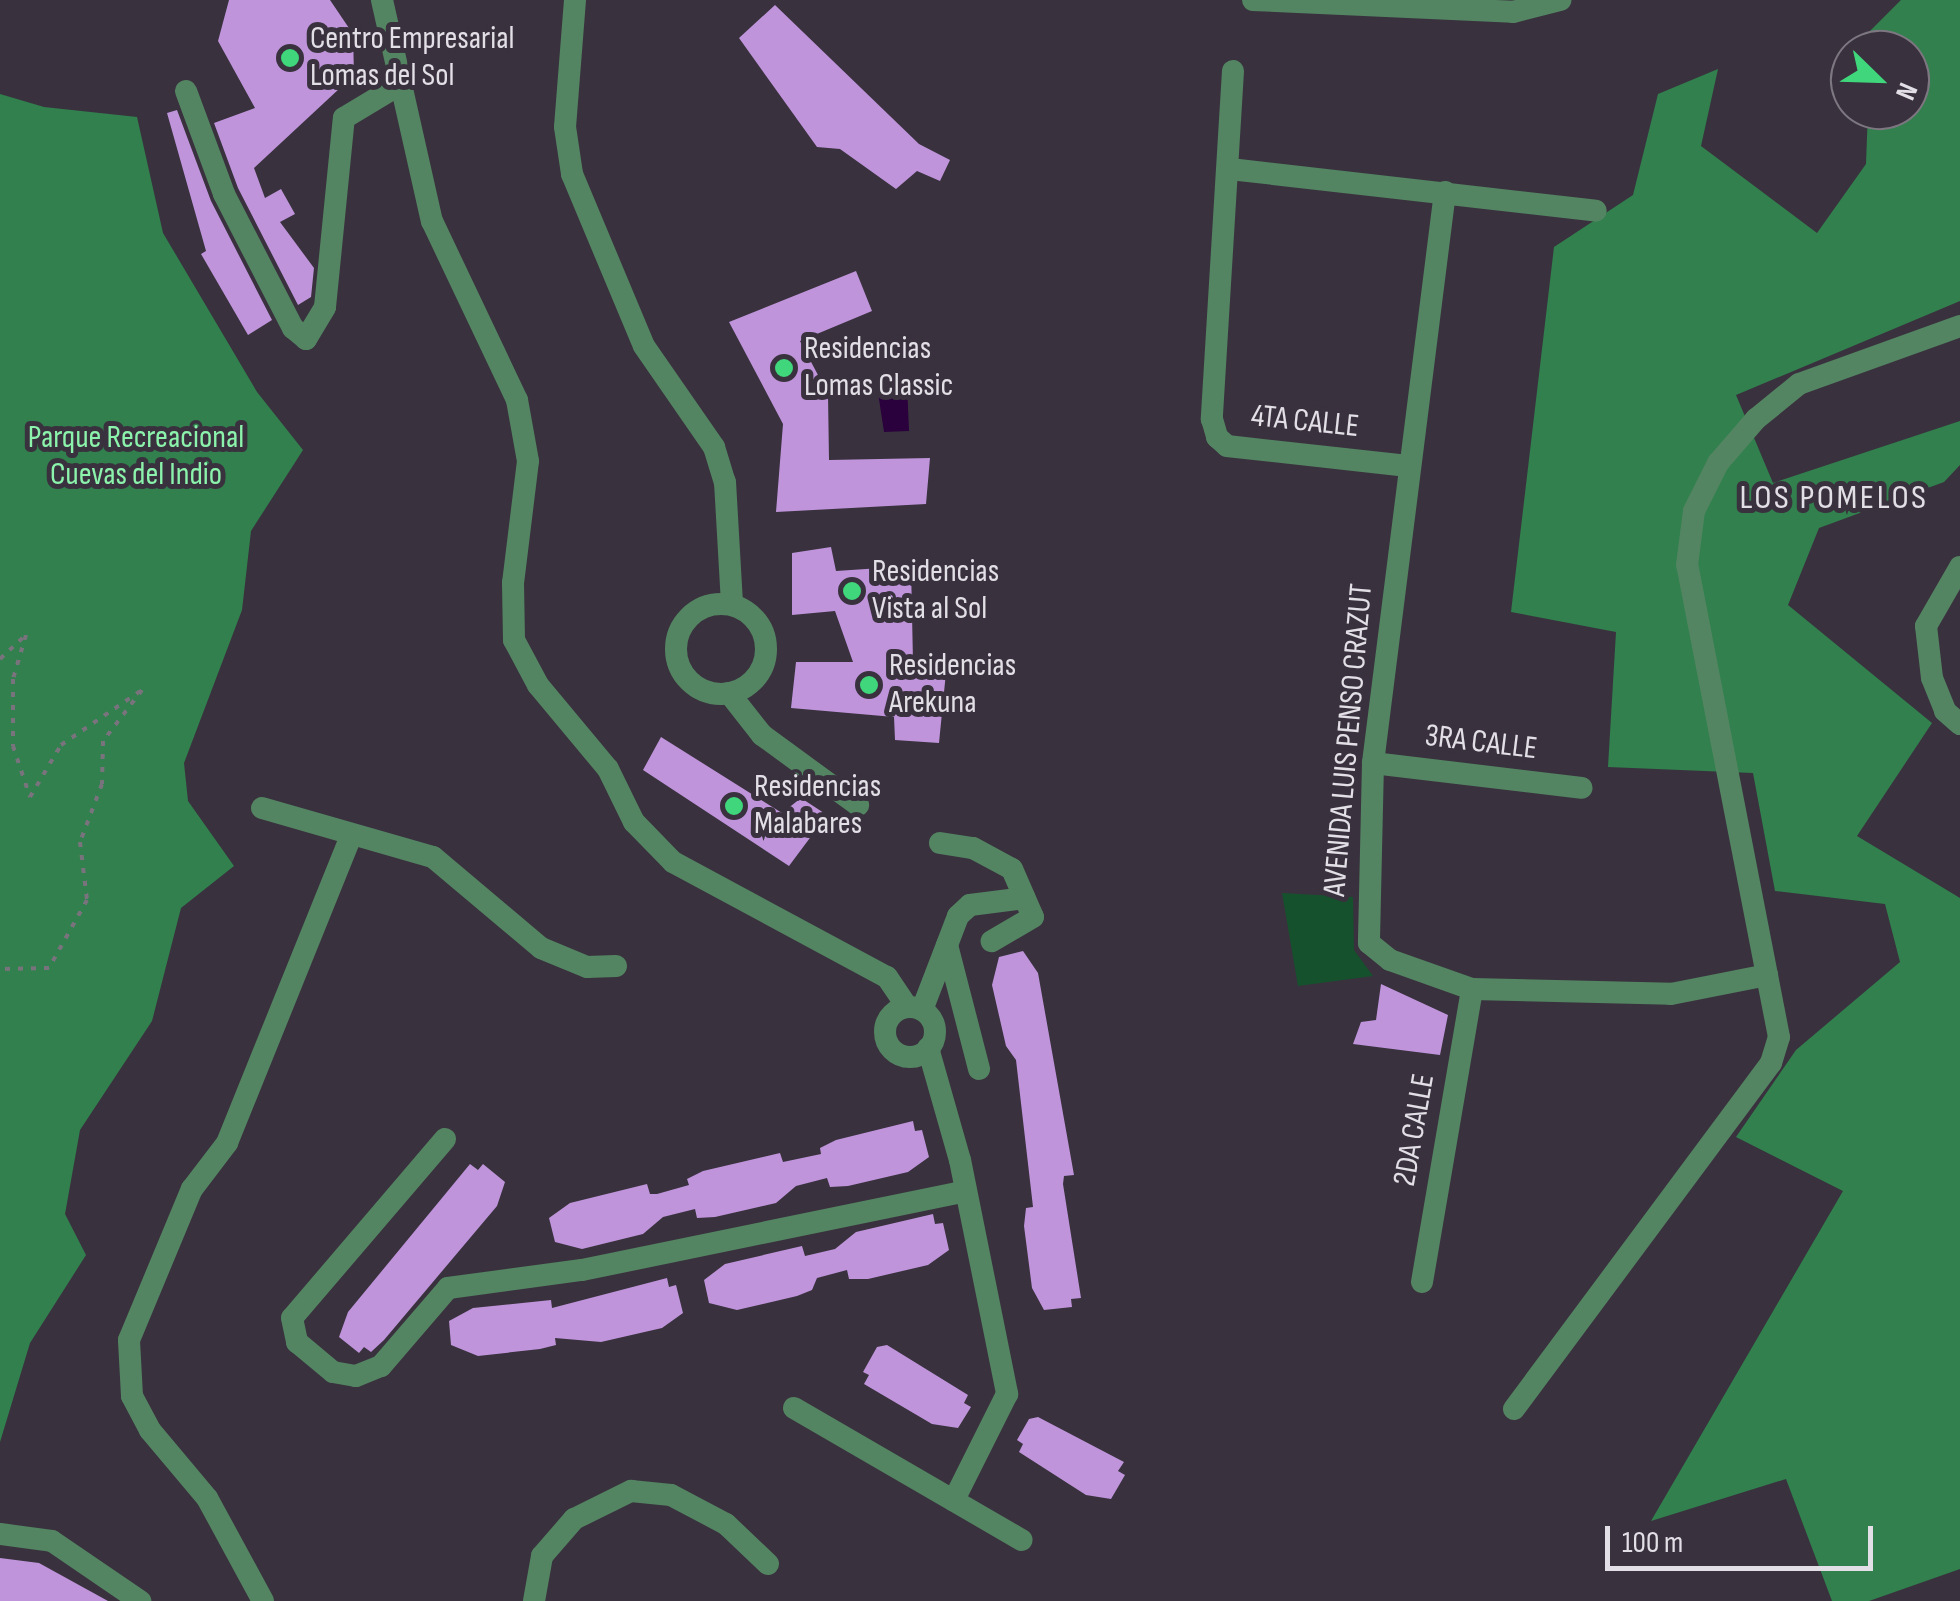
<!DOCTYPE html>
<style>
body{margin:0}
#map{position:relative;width:1960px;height:1601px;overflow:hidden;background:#39323e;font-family:"Sofia Sans Condensed",sans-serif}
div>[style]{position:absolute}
.green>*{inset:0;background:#15512c}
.forest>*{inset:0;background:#31804d}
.water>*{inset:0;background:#2a003d}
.building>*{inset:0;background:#bf94db}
.path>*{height:4px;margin-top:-2px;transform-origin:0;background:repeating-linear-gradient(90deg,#79737d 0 5px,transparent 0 13px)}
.minor>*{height:22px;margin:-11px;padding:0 11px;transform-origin:11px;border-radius:11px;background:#548562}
.minor>.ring{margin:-11px;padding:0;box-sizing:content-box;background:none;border:22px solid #548562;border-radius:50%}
.dots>*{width:28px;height:28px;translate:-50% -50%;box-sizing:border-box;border:5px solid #39323e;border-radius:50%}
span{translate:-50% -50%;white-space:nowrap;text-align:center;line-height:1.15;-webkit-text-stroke:10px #39323e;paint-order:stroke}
.poi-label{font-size:32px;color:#e3dfe7}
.left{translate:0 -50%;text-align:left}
.street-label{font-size:32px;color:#e3dfe7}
.park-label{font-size:32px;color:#8bf3ab}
.neighbourhood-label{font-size:35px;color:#e3dfe7;letter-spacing:2.5px}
.north{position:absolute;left:1830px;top:30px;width:100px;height:100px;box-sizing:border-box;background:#39323e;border:2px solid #7d7782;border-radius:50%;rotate:113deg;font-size:28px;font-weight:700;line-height:40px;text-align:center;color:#e3dfe7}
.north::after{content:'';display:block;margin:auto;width:35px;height:45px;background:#40d77c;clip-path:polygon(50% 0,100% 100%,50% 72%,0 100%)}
.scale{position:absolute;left:1605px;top:1526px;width:268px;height:45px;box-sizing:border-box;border:5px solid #e3dfe7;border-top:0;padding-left:12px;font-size:30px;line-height:35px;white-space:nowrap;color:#e3dfe7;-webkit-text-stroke:8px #39323e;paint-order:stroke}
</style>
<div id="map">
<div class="green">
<div style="clip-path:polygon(1282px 893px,1353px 897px,1354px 950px,1373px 976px,1298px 986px)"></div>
</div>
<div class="forest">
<div style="clip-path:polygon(1901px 0,1960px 0,1960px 301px,1736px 395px,1773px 483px,1960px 421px,1960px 465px,1944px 482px,1819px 528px,1788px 605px,1932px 723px,1857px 836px,1960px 898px,1960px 1569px,1869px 1601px,1832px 1601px,1786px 1479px,1651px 1521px,1843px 1191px,1736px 1137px,1796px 1050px,1900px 962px,1885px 904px,1775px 891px,1753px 773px,1608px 767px,1616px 632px,1511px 612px,1554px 247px,1633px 195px,1658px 94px,1718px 69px,1701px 146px,1817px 233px,1866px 164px,1868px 110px,1910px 110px,1910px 50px,1869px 50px,1870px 31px)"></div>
<div style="clip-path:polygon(0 94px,44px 107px,137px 117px,163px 233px,257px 392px,303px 450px,251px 531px,242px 610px,184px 763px,188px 801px,234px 866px,181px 908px,152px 1021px,80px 1130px,65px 1214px,86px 1255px,30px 1343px,0 1442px)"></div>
</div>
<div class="water">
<div style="clip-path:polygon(907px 384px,909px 431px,884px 432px,877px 386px)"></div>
</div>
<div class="building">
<div style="clip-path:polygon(229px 0,330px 0,353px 34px,354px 75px,254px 168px,265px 198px,281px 189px,295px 214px,280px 222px,314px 268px,311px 297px,298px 305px,238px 188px,214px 123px,255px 108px,218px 41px)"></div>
<div style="clip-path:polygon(775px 5px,919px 144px,950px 160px,940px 181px,917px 171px,896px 189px,840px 149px,817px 147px,739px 38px)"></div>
<div style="clip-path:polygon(177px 110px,211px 201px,272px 320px,248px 335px,201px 254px,206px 251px,167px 113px)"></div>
<div style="clip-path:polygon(856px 271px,872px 311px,800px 341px,828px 394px,829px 460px,930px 458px,926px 504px,776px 512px,783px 424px,729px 322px)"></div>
<div style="clip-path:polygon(831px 547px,836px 571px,911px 566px,913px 662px,947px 662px,939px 743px,895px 740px,894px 717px,791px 708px,796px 662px,853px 662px,835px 611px,792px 615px,792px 553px)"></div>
<div style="clip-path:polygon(661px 737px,782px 813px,801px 798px,827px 815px,789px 866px,643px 770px)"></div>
<div style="clip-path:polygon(1023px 951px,1038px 973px,1074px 1175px,1064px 1176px,1063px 1184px,1081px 1298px,1071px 1299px,1072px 1307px,1044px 1310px,1032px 1288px,1024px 1226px,1026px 1208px,1033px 1207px,1016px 1060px,1006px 1046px,992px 985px,999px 957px)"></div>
<div style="clip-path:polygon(1381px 984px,1448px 1015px,1440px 1055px,1353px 1044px,1361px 1022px,1376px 1020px)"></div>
<div style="clip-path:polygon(913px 1121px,915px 1131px,922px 1130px,929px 1157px,908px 1172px,848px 1186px,830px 1187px,827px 1178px,796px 1186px,776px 1203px,715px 1217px,697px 1218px,695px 1209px,663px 1217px,643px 1234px,582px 1249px,555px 1242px,549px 1218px,570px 1203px,647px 1184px,650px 1194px,657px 1194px,689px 1185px,687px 1179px,703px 1171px,780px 1153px,783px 1162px,821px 1154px,820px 1148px,836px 1140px)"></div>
<div style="clip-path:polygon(470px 1164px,478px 1170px,483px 1164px,505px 1182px,497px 1206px,384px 1340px,371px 1352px,364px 1347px,359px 1353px,339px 1337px,348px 1312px)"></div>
<div style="clip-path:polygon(933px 1214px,935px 1224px,943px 1223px,949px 1250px,928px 1265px,868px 1279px,849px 1279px,847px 1270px,817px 1278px,812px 1290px,797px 1296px,737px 1310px,709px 1303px,704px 1280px,725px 1264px,802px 1246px,805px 1256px,835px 1249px,856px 1232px)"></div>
<div style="clip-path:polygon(667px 1278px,669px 1287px,676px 1285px,683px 1313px,662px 1328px,601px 1342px,555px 1338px,556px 1345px,540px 1349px,478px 1356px,451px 1345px,449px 1321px,473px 1308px,551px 1300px,552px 1308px)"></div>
<div style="clip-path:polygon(887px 1345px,968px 1395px,964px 1403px,971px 1407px,958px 1428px,932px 1424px,864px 1384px,869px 1375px,863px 1372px,877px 1347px)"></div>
<div style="clip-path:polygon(1038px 1417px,1124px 1462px,1118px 1471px,1125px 1475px,1111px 1499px,1086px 1495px,1019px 1452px,1023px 1444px,1017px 1440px,1029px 1419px)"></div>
<div style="clip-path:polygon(0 1558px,39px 1563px,108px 1601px,0 1601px)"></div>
</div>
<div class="path">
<div style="left:0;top:659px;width:35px;rotate:-43deg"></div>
<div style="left:26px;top:635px;width:46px;rotate:106.5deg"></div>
<div style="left:13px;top:679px;width:67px;rotate:90deg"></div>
<div style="left:13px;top:746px;width:54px;rotate:71.6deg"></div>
<div style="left:30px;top:797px;width:61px;rotate:-59.2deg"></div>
<div style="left:61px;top:745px;width:98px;rotate:-34.2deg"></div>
<div style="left:142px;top:690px;width:64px;rotate:127.4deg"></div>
<div style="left:103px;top:741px;width:43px;rotate:91.3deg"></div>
<div style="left:102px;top:784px;width:62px;rotate:110.8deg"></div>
<div style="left:80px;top:842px;width:58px;rotate:83.1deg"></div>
<div style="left:87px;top:900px;width:78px;rotate:119.2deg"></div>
<div style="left:49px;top:968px;width:49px;rotate:178.8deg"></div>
</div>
<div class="minor">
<div style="left:382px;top:0;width:227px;rotate:77.3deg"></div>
<div style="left:432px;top:221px;width:198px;rotate:64.6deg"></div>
<div style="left:517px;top:400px;width:62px;rotate:79.8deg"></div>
<div style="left:528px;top:461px;width:123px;rotate:97deg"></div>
<div style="left:513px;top:583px;width:57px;rotate:89deg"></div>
<div style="left:514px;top:640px;width:51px;rotate:61.9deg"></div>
<div style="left:538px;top:685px;width:109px;rotate:50.2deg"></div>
<div style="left:608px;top:769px;width:59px;rotate:63.9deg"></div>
<div style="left:634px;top:822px;width:56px;rotate:45.7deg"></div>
<div style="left:673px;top:862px;width:243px;rotate:28.3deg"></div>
<div style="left:887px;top:977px;width:36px;rotate:56deg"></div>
<div style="left:575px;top:0;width:127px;rotate:94.5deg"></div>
<div style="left:565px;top:127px;width:48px;rotate:81.5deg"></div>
<div style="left:572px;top:174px;width:186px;rotate:67.3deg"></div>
<div style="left:644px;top:346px;width:123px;rotate:55.3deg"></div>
<div style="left:714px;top:447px;width:37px;rotate:73deg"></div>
<div style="left:725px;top:482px;width:123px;rotate:86.7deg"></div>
<div style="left:1253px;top:0;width:260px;rotate:2.6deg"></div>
<div style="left:1513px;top:12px;width:49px;rotate:-14.3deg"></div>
<div style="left:1233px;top:71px;width:349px;rotate:93.5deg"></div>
<div style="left:1212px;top:419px;width:19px;rotate:74deg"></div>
<div style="left:1217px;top:437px;width:13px;rotate:42deg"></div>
<div style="left:1227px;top:446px;width:182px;rotate:6.3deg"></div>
<div style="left:186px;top:91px;width:110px;rotate:69.7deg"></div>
<div style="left:224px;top:194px;width:151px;rotate:62.8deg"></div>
<div style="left:293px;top:328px;width:17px;rotate:40deg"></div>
<div style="left:306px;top:339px;width:37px;rotate:-59deg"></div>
<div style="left:325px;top:307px;width:190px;rotate:-84.3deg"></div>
<div style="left:344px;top:118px;width:64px;rotate:-31deg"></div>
<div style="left:1230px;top:169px;width:368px;rotate:6.5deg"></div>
<div style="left:1445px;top:192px;width:576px;rotate:97.19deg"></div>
<div style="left:1373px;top:763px;width:180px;rotate:91.3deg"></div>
<div style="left:1369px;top:943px;width:27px;rotate:39deg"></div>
<div style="left:1390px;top:960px;width:87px;rotate:19.5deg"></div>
<div style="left:1472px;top:989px;width:199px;rotate:1.4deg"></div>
<div style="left:1671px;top:994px;width:98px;rotate:-11.2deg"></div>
<div style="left:1960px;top:567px;width:68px;rotate:120deg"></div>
<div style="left:1926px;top:626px;width:52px;rotate:83.4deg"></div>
<div style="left:1932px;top:678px;width:35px;rotate:68deg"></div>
<div style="left:1945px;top:711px;width:20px;rotate:41deg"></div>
<div class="ring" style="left:676px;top:604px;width:68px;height:68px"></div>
<div style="left:729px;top:693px;width:53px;rotate:51.8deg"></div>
<div style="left:762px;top:735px;width:119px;rotate:36.1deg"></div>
<div style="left:1373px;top:763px;width:210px;rotate:6.8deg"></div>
<div style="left:262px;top:808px;width:178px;rotate:16deg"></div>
<div style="left:433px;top:857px;width:141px;rotate:40.1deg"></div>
<div style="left:541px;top:948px;width:50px;rotate:22.4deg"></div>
<div style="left:587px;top:967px;width:29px;rotate:-2deg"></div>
<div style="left:940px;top:843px;width:33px;rotate:9deg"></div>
<div style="left:973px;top:848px;width:44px;rotate:28.3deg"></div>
<div style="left:1012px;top:869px;width:52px;rotate:66.4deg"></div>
<div style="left:1033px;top:917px;width:48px;rotate:149.7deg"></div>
<div style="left:947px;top:945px;width:128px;rotate:75.5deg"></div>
<div class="ring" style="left:885px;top:1007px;width:28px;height:28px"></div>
<div style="left:922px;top:1010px;width:101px;rotate:-69deg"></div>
<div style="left:958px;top:916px;width:16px;rotate:-43deg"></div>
<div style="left:970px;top:905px;width:55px;rotate:-7.3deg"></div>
<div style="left:928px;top:1048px;width:116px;rotate:74.1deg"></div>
<div style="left:960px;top:1160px;width:239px;rotate:78.6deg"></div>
<div style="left:1007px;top:1394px;width:119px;rotate:116.6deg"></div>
<div style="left:445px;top:1139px;width:235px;rotate:130.5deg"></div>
<div style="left:292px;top:1318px;width:25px;rotate:78deg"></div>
<div style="left:297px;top:1342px;width:47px;rotate:39.8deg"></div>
<div style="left:333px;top:1372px;width:23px;rotate:10deg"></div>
<div style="left:356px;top:1376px;width:27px;rotate:-22deg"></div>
<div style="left:381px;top:1366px;width:103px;rotate:-49.3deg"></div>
<div style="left:448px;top:1288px;width:135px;rotate:-7.7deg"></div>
<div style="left:582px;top:1270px;width:389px;rotate:-11.6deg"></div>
<div style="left:1422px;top:1282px;width:297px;rotate:-80.3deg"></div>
<div style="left:794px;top:1408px;width:263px;rotate:30.1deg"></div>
<div style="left:1514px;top:1409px;width:431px;rotate:-53.4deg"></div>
<div style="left:1771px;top:1063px;width:27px;rotate:-73deg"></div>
<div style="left:1779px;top:1037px;width:481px;rotate:-101deg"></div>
<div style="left:1687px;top:565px;width:54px;rotate:-82.6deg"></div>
<div style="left:1694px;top:511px;width:54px;rotate:-63.4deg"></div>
<div style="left:1718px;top:463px;width:58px;rotate:-49.2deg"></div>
<div style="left:1756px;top:419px;width:55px;rotate:-39.1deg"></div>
<div style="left:1799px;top:384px;width:171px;rotate:-19.8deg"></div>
<div style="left:0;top:1534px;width:52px;rotate:7.7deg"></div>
<div style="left:52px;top:1541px;width:107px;rotate:34.3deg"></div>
<div style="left:263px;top:1601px;width:117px;rotate:-118.5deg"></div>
<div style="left:207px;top:1498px;width:89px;rotate:-130deg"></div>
<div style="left:150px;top:1430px;width:38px;rotate:-118deg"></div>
<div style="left:132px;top:1396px;width:56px;rotate:-93.1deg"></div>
<div style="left:129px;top:1340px;width:164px;rotate:-67.4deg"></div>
<div style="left:192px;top:1189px;width:58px;rotate:-52.7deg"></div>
<div style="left:227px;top:1143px;width:329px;rotate:-68deg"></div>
<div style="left:534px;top:1601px;width:46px;rotate:-79.9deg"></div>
<div style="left:542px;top:1556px;width:49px;rotate:-49.1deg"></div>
<div style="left:574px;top:1519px;width:64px;rotate:-26.2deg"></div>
<div style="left:631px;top:1491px;width:40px;rotate:5.7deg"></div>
<div style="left:671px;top:1495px;width:62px;rotate:27.8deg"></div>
<div style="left:726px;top:1524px;width:58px;rotate:43.6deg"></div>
</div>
<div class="dots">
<div style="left:290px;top:58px;background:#40d77c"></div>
<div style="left:784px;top:368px;background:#40d77c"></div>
<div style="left:852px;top:591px;background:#40d77c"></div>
<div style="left:869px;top:685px;background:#40d77c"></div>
<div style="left:734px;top:806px;background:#40d77c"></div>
</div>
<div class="poi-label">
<span class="left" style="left:310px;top:58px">Centro Empresarial<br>Lomas del Sol</span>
<span class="left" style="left:804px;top:368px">Residencias<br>Lomas Classic</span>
<span class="left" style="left:872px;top:591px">Residencias<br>Vista al Sol</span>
<span class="left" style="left:889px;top:685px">Residencias<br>Arekuna</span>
<span class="left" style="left:754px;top:806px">Residencias<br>Malabares</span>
</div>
<div class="street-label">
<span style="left:1305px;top:422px;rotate:6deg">4TA CALLE</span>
<span style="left:1349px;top:740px;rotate:-85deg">AVENIDA LUIS PENSO CRAZUT</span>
<span style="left:1481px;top:743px;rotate:7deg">3RA CALLE</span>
<span style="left:1415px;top:1130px;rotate:-80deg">2DA CALLE</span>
</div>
<div class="park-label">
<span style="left:136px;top:457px">Parque Recreacional<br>Cuevas del Indio</span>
</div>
<div class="neighbourhood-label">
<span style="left:1834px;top:498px">LOS POMELOS</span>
</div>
<div class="north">N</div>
<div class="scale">100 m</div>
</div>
